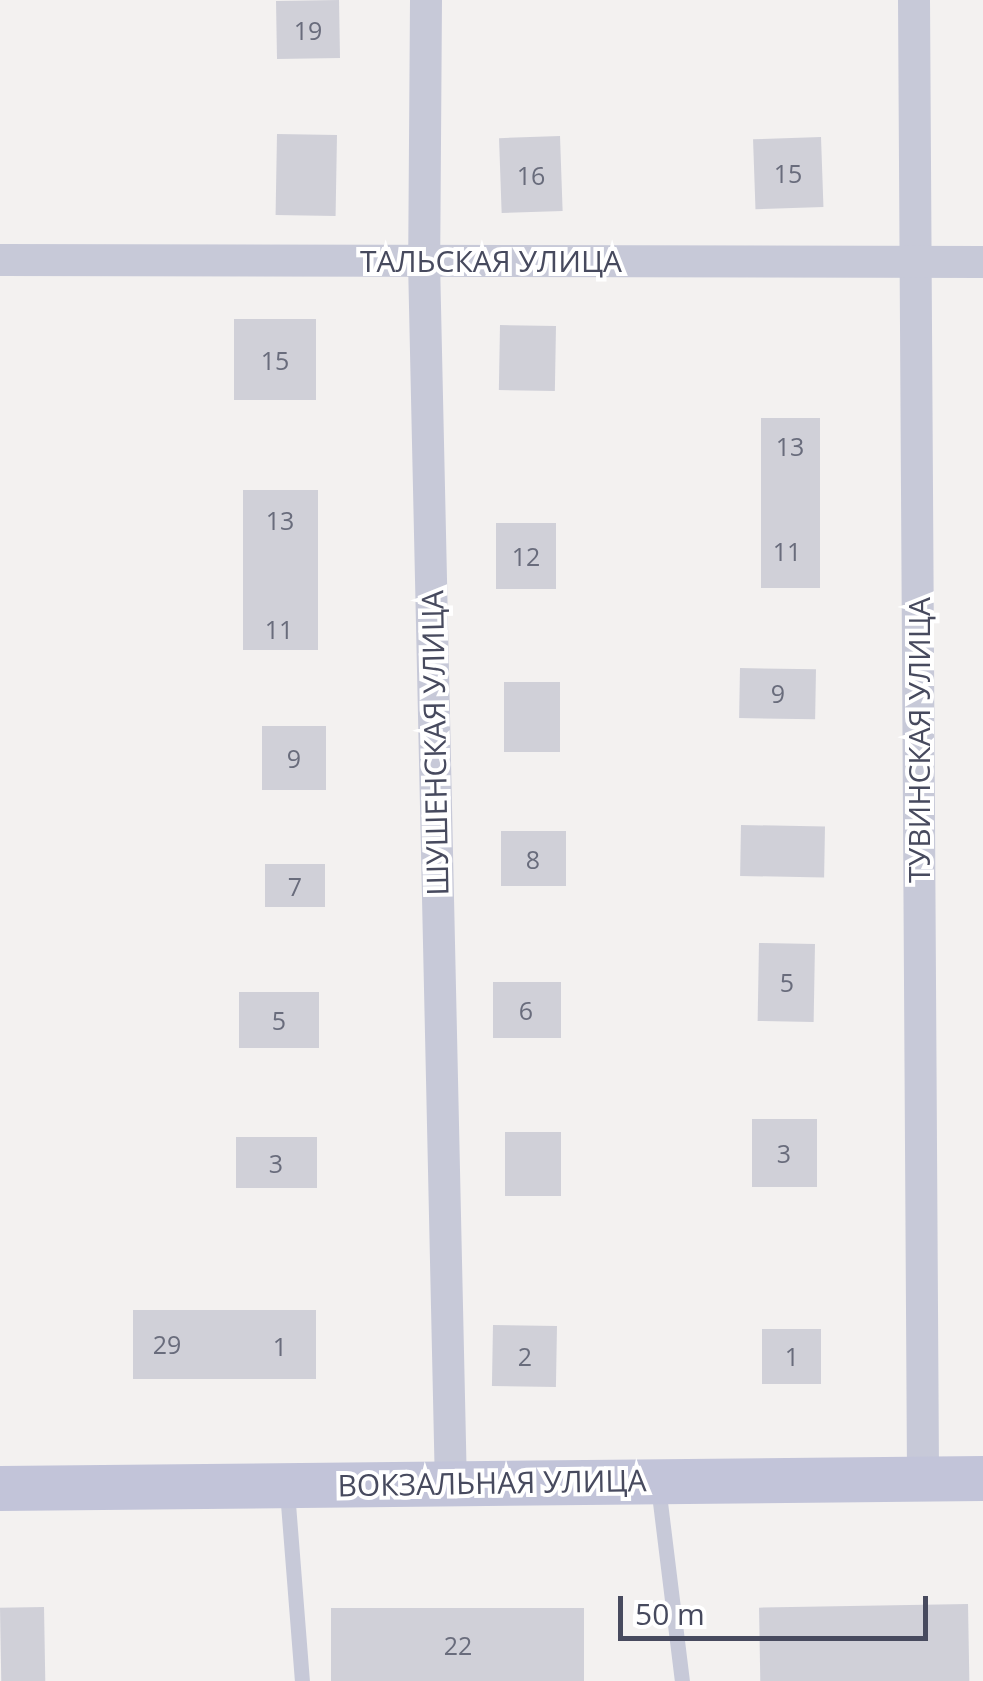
<!DOCTYPE html>
<meta charset="utf-8">
<style>
body{margin:0}
#map{position:relative;width:983px;height:1681px;overflow:hidden;background:#f3f1f0;font-family:"Open Sans",sans-serif}
div>[style]{position:absolute}
.building>*{inset:0;background:#d0d0d8;transform-origin:0 0}
.lane>*{height:15px;margin:-7.5px;padding:0 7.5px;transform-origin:7.5px;border-radius:7.5px;background:#c7c9d8}
.street>*{height:32px;margin:-16px;padding:0 16px;transform-origin:16px;border-radius:16px;background:#c7c9d8}
.secondary>*{height:45px;margin:-22.5px;padding:0 22.5px;transform-origin:22.5px;border-radius:22.5px;background:#c2c4d9}
span{translate:-50% -50%;white-space:nowrap;text-align:center;line-height:1.15;-webkit-text-stroke:8px #fff;paint-order:stroke}
.number-label{font-size:25px;color:#696c7c}
.number-label span{-webkit-text-stroke-width:0}
.street-label{font-size:30px;color:#474a5e}
.scale{position:absolute;left:618px;top:1596px;width:310px;height:45px;box-sizing:border-box;border:5px solid #474a5e;border-top:0;padding-left:12px;font-size:30px;line-height:35px;white-space:nowrap;color:#474a5e;-webkit-text-stroke:8px #fff;paint-order:stroke}
</style>
<div id="map">
<div class="building">
<div style="left:339px;top:0;width:58px;height:63px;rotate:89deg"></div>
<div style="left:277px;top:134px;width:60px;height:81px;rotate:1deg"></div>
<div style="left:560px;top:136px;width:75px;height:61px;rotate:88deg"></div>
<div style="left:821px;top:137px;width:70px;height:68px;rotate:88deg"></div>
<div style="left:234px;top:319px;width:82px;height:81px"></div>
<div style="left:500px;top:325px;width:56px;height:65px;rotate:1deg"></div>
<div style="left:761px;top:418px;width:59px;height:170px"></div>
<div style="left:243px;top:490px;width:75px;height:160px"></div>
<div style="left:496px;top:523px;width:60px;height:66px"></div>
<div style="left:740px;top:668px;width:76px;height:50px;rotate:1deg"></div>
<div style="left:504px;top:682px;width:56px;height:70px"></div>
<div style="left:262px;top:726px;width:64px;height:64px"></div>
<div style="left:741px;top:825px;width:84px;height:51px;rotate:1deg"></div>
<div style="left:501px;top:831px;width:65px;height:55px"></div>
<div style="left:265px;top:864px;width:60px;height:43px"></div>
<div style="left:759px;top:943px;width:56px;height:78px;rotate:1deg"></div>
<div style="left:493px;top:982px;width:68px;height:56px"></div>
<div style="left:239px;top:992px;width:80px;height:56px"></div>
<div style="left:752px;top:1119px;width:65px;height:68px"></div>
<div style="left:505px;top:1132px;width:56px;height:64px"></div>
<div style="left:236px;top:1137px;width:81px;height:51px"></div>
<div style="left:133px;top:1310px;width:183px;height:69px"></div>
<div style="left:493px;top:1325px;width:64px;height:61px;rotate:1deg"></div>
<div style="left:762px;top:1329px;width:59px;height:55px"></div>
<div style="left:968px;top:1604px;width:77px;height:209px;rotate:89deg"></div>
<div style="left:44px;top:1607px;width:74px;height:44px;rotate:89deg"></div>
<div style="left:584px;top:1608px;width:73px;height:253px;rotate:90deg"></div>
</div>
<div class="lane">
<div style="left:658px;top:1486px;width:196px;rotate:83deg"></div>
<div style="left:287px;top:1491px;width:191px;rotate:85.5deg"></div>
</div>
<div class="street">
<div style="left:426px;top:0;width:261px;rotate:90.4deg"></div>
<div style="left:424px;top:261px;width:1225px;rotate:88.74deg"></div>
<div style="left:914px;top:0;width:1480px;rotate:89.65deg"></div>
<div style="left:0;top:260px;width:983px;rotate:0.12deg"></div>
</div>
<div class="secondary">
<div style="left:0;top:1488px;width:983px;rotate:-0.58deg"></div>
</div>
<div class="number-label">
<span style="left:308px;top:30px">19</span>
<span style="left:788px;top:173px">15</span>
<span style="left:531px;top:175px">16</span>
<span style="left:275px;top:360px">15</span>
<span style="left:790px;top:446px">13</span>
<span style="left:280px;top:520px">13</span>
<span style="left:787px;top:551px">11</span>
<span style="left:526px;top:556px">12</span>
<span style="left:279px;top:629px">11</span>
<span style="left:778px;top:693px">9</span>
<span style="left:294px;top:758px">9</span>
<span style="left:533px;top:859px">8</span>
<span style="left:295px;top:886px">7</span>
<span style="left:787px;top:982px">5</span>
<span style="left:526px;top:1010px">6</span>
<span style="left:279px;top:1020px">5</span>
<span style="left:784px;top:1153px">3</span>
<span style="left:276px;top:1163px">3</span>
<span style="left:167px;top:1344px">29</span>
<span style="left:280px;top:1346px">1</span>
<span style="left:525px;top:1356px">2</span>
<span style="left:792px;top:1356px">1</span>
<span style="left:458px;top:1645px">22</span>
</div>
<div class="street-label">
<span style="left:491px;top:261px">ТАЛЬСКАЯ УЛИЦА</span>
<span style="left:919px;top:740px;rotate:-90deg">ТУВИНСКАЯ УЛИЦА</span>
<span style="left:435px;top:743px;rotate:-91deg">ШУШЕНСКАЯ УЛИЦА</span>
<span style="left:492px;top:1483px;rotate:-1deg">ВОКЗАЛЬНАЯ УЛИЦА</span>
</div>
<div class="scale">50 m</div>
</div>
